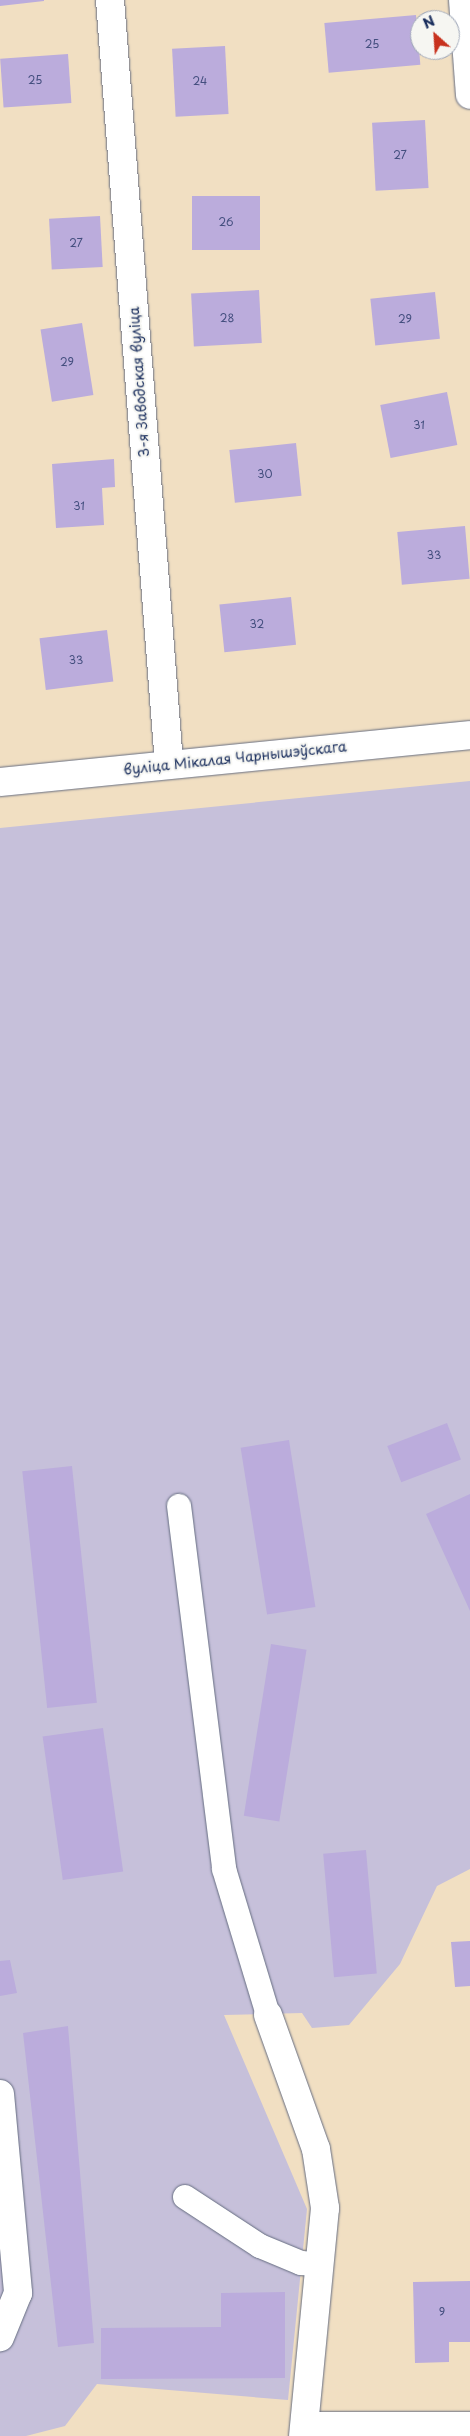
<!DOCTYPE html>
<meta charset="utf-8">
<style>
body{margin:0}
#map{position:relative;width:470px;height:2436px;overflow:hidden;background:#f1dfc2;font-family:"Playpen Sans",sans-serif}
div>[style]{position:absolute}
.industrial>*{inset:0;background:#c6c0da}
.building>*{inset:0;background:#bbacdc;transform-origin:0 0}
.roads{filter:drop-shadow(0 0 1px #666d81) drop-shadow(0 0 1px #666d81)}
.lane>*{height:24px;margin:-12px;padding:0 12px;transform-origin:12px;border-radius:12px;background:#fff}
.street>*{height:28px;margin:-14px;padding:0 14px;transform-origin:14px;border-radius:14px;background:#fff}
span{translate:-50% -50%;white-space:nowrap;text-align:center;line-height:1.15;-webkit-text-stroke:4px #f6f6f2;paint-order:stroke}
.number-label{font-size:11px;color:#434e7e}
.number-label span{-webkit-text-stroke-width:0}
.street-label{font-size:14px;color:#1b2f5e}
.north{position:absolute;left:410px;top:10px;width:50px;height:50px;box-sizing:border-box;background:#f6f6f2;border:1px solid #9ea6b7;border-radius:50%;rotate:334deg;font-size:14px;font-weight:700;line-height:20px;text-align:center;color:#1b2f5e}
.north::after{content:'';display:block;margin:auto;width:18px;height:22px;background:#c8321e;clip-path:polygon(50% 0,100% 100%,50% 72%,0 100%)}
</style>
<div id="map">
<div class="industrial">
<div style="clip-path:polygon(470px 781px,470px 1869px,437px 1886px,400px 1964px,349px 2025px,312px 2028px,302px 2013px,224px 2015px,307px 2209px,288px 2400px,97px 2384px,65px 2426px,26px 2436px,0 2436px,0 828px)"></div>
</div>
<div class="building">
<div style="clip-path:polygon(0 0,44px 0,44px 1px,0 6px)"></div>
<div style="left:416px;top:15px;width:50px;height:92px;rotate:85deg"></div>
<div style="left:225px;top:46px;width:68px;height:53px;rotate:87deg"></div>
<div style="left:68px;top:54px;width:49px;height:68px;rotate:86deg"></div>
<div style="left:425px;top:120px;width:68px;height:53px;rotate:87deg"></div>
<div style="left:192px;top:196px;width:68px;height:54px"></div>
<div style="left:100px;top:216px;width:51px;height:51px;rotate:87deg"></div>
<div style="left:259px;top:290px;width:53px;height:68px;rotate:87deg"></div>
<div style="left:435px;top:292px;width:47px;height:65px;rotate:84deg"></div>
<div style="left:82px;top:323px;width:73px;height:42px;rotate:81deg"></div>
<div style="left:447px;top:392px;width:54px;height:68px;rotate:79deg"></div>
<div style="left:296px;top:443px;width:53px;height:67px;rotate:84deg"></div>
<div style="clip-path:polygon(114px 459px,115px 487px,102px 488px,104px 525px,56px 528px,52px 464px)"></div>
<div style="left:465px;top:526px;width:53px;height:68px;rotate:85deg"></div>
<div style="left:291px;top:597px;width:48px;height:72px;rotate:84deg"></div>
<div style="left:107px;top:630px;width:52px;height:68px;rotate:83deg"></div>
<div style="left:447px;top:1423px;width:39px;height:64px;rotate:69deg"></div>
<div style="left:289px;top:1440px;width:169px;height:49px;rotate:81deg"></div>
<div style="left:72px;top:1466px;width:238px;height:50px;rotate:84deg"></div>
<div style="clip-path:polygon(470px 1494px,470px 1611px,426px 1514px)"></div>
<div style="left:271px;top:1644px;width:36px;height:174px;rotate:9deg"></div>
<div style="left:103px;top:1728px;width:145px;height:61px;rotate:82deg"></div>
<div style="left:366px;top:1850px;width:124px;height:43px;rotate:85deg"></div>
<div style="clip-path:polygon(470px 1941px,470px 1986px,455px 1987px,451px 1942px)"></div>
<div style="clip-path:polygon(10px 1960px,17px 1993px,0 1996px,0 1961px)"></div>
<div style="clip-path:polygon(68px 2026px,94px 2343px,58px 2347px,23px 2033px)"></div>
<div style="clip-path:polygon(470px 2281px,470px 2342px,449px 2342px,449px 2362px,415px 2363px,413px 2282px)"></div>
<div style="clip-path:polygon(285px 2292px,285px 2378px,101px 2379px,101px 2328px,221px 2327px,221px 2293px)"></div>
</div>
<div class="roads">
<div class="lane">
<div style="left:179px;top:1506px;width:366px;rotate:82.9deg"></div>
<div style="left:224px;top:1869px;width:152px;rotate:73.2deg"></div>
<div style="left:185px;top:2197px;width:90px;rotate:33.2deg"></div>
<div style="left:260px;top:2246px;width:44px;rotate:22.5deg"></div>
<div style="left:301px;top:2263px;width:16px;rotate:4deg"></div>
<div style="left:304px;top:2424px;width:166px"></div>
</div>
<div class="street">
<div style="left:110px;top:0;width:766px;rotate:85.58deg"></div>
<div style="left:463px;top:0;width:95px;rotate:85.8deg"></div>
<div style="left:0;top:782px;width:472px;rotate:-5.7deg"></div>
<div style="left:268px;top:2015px;width:142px;rotate:70.3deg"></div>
<div style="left:316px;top:2149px;width:60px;rotate:81.3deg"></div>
<div style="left:325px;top:2208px;width:229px;rotate:95.5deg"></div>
<div style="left:0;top:2094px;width:200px;rotate:84.8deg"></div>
<div style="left:18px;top:2293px;width:48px;rotate:112.2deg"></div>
</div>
</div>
<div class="number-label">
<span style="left:372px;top:44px">25</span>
<span style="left:35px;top:80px">25</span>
<span style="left:200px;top:81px">24</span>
<span style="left:400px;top:155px">27</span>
<span style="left:226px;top:222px">26</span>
<span style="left:76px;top:243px">27</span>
<span style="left:227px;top:318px">28</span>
<span style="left:405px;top:319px">29</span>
<span style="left:67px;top:362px">29</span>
<span style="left:419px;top:425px">31</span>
<span style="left:265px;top:474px">30</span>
<span style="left:79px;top:506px">31</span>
<span style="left:434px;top:555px">33</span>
<span style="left:257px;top:624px">32</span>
<span style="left:76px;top:660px">33</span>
<span style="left:442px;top:2312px">9</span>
</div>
<div class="street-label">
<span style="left:139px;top:382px;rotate:-94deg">3-я Заводская вуліца</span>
<span style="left:235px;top:758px;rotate:-6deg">вуліца Мікалая Чарнышэўскага</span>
</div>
<div class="north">N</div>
</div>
